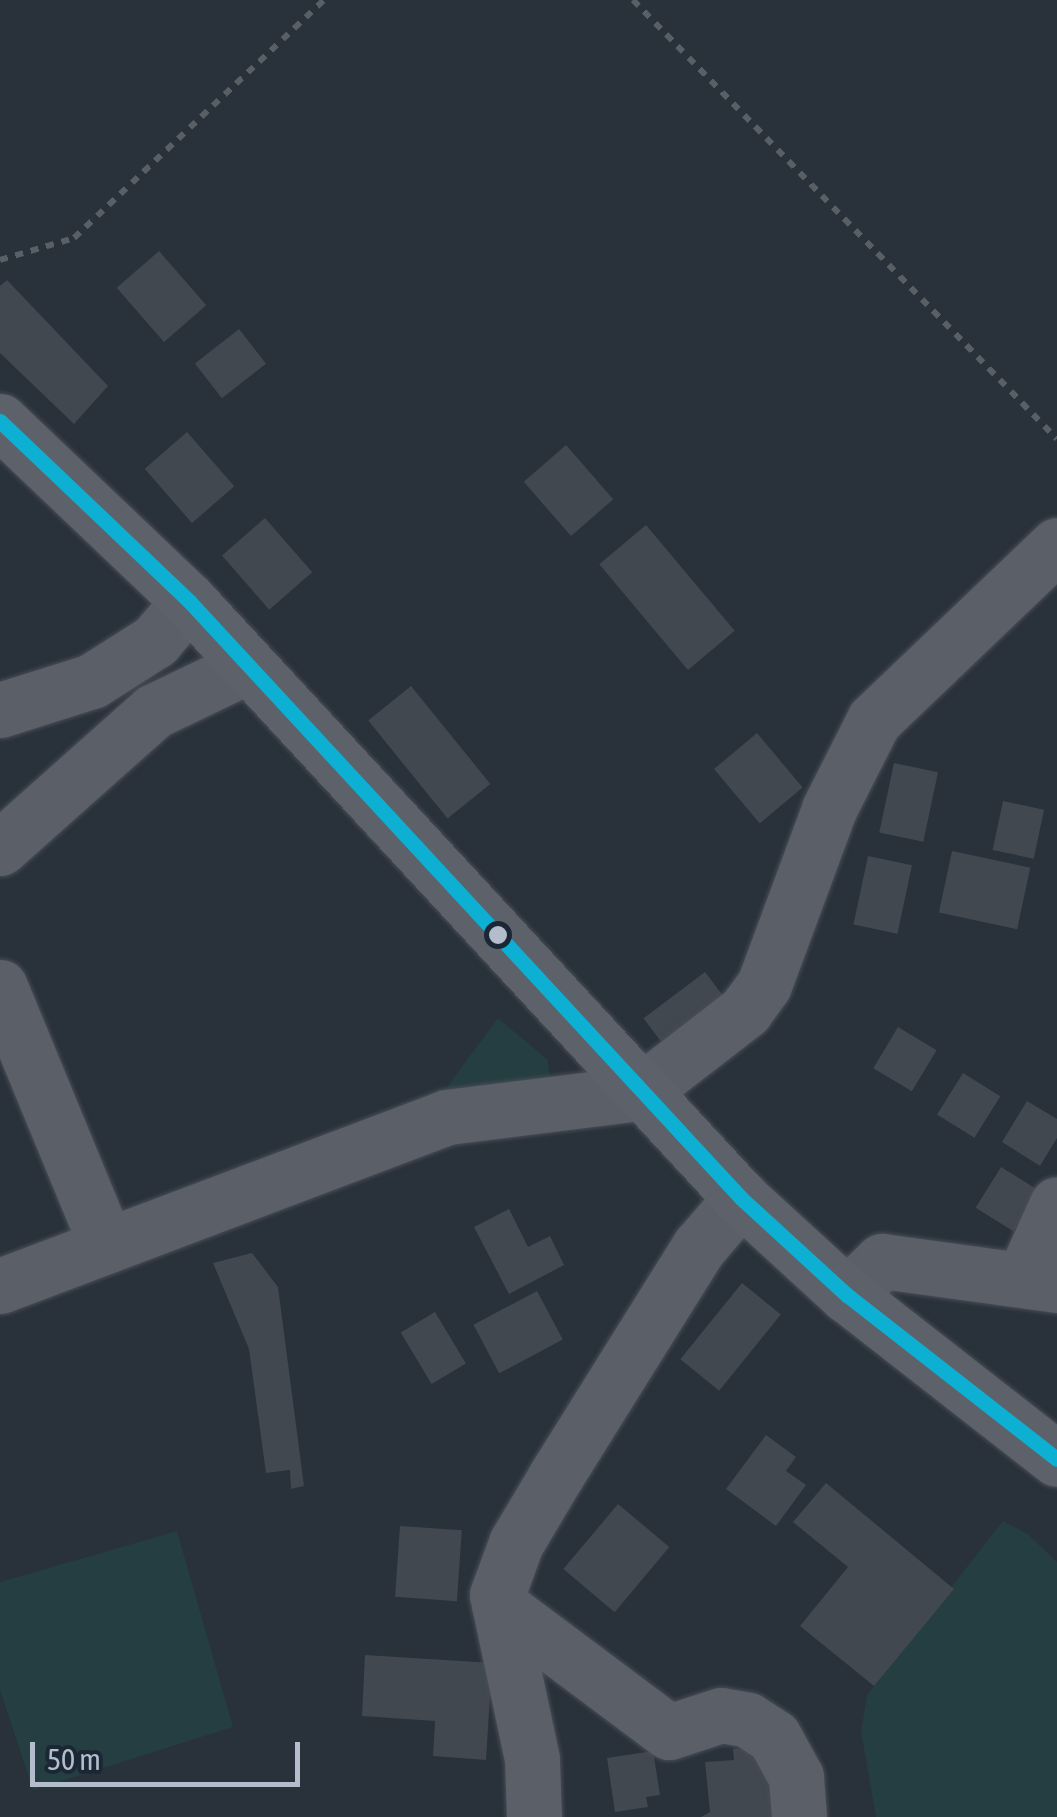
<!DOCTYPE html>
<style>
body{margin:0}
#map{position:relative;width:1057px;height:1817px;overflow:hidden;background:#29313b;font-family:"Asap Condensed",sans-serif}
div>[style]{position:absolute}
.green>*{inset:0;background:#253e42}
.building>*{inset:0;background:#414850;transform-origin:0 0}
.path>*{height:6px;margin-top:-3px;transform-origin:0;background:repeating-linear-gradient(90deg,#585f65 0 8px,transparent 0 16px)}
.roads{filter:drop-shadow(0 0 2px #484d55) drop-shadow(0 0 2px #484d55)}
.minor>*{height:55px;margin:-27.5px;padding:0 27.5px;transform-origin:27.5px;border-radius:27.5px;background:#5a5f68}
.major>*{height:55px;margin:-27.5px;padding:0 27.5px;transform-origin:27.5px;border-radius:27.5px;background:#5d626a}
.bus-1>*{height:15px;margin:-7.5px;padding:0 7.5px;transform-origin:7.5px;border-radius:7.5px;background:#0dafd3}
.dots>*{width:28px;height:28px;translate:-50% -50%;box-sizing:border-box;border:5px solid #1c2736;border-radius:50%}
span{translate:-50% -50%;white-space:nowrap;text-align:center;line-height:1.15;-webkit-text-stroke:9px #1c2736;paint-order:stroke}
.scale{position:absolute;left:30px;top:1742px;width:270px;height:45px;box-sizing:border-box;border:5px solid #b3bdcc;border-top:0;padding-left:12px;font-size:30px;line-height:35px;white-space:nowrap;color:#b3bdcc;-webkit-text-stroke:8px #1c2736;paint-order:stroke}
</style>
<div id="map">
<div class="green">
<div style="clip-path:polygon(498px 1018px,548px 1060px,551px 1091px,438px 1099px)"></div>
<div style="clip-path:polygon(1003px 1521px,1028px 1534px,1057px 1562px,1057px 1817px,876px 1817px,861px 1732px,867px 1695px)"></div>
<div style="clip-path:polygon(177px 1531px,233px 1727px,33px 1790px,0 1690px,0 1582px)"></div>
</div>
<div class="building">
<div style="left:159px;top:251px;width:72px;height:56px;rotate:49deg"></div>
<div style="clip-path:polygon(7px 280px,108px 386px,74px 424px,0 353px,0 286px)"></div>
<div style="left:239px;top:329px;width:44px;height:56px;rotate:52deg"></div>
<div style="left:187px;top:432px;width:72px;height:56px;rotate:49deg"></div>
<div style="left:566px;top:445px;width:72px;height:56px;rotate:49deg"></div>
<div style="left:265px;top:518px;width:72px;height:57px;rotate:49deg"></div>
<div style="left:646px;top:525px;width:138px;height:61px;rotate:50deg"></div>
<div style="left:411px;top:686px;width:126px;height:55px;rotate:51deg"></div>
<div style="left:757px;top:733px;width:71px;height:56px;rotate:50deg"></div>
<div style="left:894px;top:763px;width:45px;height:71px;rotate:12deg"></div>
<div style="left:1003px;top:801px;width:42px;height:50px;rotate:12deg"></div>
<div style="left:952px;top:851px;width:80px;height:63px;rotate:12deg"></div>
<div style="left:868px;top:856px;width:45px;height:70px;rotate:12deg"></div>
<div style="left:705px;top:972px;width:38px;height:77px;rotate:53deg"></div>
<div style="left:898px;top:1027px;width:45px;height:48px;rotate:31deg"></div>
<div style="left:963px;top:1073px;width:44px;height:49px;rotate:32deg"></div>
<div style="clip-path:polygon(1027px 1101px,1057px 1119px,1057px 1138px,1040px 1166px,1002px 1142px)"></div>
<div style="left:1001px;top:1167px;width:45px;height:48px;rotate:32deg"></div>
<div style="clip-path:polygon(509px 1209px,528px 1247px,550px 1236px,564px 1265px,509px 1294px,474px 1227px)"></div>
<div style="clip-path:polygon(252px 1253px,278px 1287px,304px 1486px,291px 1489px,290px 1470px,266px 1473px,249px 1349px,213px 1263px)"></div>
<div style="left:742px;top:1283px;width:50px;height:98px;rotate:39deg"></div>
<div style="left:537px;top:1291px;width:55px;height:72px;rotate:62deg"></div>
<div style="left:435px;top:1312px;width:60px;height:40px;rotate:59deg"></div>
<div style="clip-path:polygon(766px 1435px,796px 1457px,786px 1471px,806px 1485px,776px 1526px,726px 1489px)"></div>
<div style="clip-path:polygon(826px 1483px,954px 1589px,874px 1686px,800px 1626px,848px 1567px,793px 1522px)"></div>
<div style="left:618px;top:1504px;width:67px;height:85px;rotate:40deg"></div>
<div style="left:400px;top:1526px;width:62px;height:71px;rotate:4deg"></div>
<div style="clip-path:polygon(365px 1655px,492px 1663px,486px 1760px,433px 1756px,435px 1721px,362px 1716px)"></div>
<div style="clip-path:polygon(763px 1747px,781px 1817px,701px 1817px,710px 1812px,705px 1762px,734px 1760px,733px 1749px)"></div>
<div style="clip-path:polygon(653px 1751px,660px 1795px,646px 1797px,648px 1807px,615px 1812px,607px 1758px)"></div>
</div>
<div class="path">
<div style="left:633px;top:0;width:610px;rotate:46deg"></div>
<div style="left:0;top:260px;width:77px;rotate:-16.6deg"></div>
<div style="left:74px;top:238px;width:345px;rotate:-43.6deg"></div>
</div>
<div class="roads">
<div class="minor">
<div style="left:0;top:710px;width:96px;rotate:-17.5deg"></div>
<div style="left:92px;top:681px;width:75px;rotate:-32.4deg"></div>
<div style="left:155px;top:641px;width:52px;rotate:-49.6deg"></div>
<div style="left:0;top:848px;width:206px;rotate:-41.7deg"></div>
<div style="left:154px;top:711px;width:104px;rotate:-25.6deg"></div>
<div style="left:0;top:987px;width:280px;rotate:67.6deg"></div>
<div style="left:1023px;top:1279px;width:82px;rotate:-65.6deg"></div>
<div style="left:0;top:1286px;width:478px;rotate:-20.7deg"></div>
<div style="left:447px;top:1117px;width:193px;rotate:-7.1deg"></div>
<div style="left:639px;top:1093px;width:134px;rotate:-37.7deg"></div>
<div style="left:745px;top:1011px;width:32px;rotate:-54deg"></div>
<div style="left:764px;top:985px;width:188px;rotate:-69.7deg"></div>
<div style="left:829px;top:809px;width:100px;rotate:-63.2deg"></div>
<div style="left:874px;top:720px;width:253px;rotate:-43.7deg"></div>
<div style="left:847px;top:1295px;width:49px;rotate:-44.2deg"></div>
<div style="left:882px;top:1261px;width:177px;rotate:7.8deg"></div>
<div style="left:499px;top:1605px;width:212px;rotate:36.8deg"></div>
<div style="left:669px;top:1732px;width:55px;rotate:-18.1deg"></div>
<div style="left:721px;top:1715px;width:27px;rotate:10deg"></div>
<div style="left:748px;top:1720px;width:31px;rotate:33deg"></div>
<div style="left:774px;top:1737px;width:46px;rotate:61.2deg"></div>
<div style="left:796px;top:1777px;width:40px;rotate:85.7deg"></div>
<div style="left:534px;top:1817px;width:58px;rotate:-92deg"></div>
<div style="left:532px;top:1759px;width:168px;rotate:-102deg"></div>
<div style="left:497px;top:1595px;width:55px;rotate:-69.9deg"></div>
<div style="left:516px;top:1543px;width:80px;rotate:-59.3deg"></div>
<div style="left:557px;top:1474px;width:268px;rotate:-58deg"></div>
<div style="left:699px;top:1247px;width:65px;rotate:-49.4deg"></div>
</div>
<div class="major">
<div style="left:0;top:421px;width:261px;rotate:43.6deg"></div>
<div style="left:189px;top:601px;width:813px;rotate:47.24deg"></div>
<div style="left:741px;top:1198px;width:144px;rotate:42.5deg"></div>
<div style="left:847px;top:1295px;width:266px;rotate:38deg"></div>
</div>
</div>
<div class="bus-1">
<div style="left:0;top:421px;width:261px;rotate:43.6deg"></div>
<div style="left:189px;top:601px;width:813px;rotate:47.24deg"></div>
<div style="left:741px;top:1198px;width:144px;rotate:42.5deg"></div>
<div style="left:847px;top:1295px;width:266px;rotate:38deg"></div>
</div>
<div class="dots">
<div style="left:498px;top:935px;background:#b3bdcc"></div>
</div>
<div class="scale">50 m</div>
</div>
